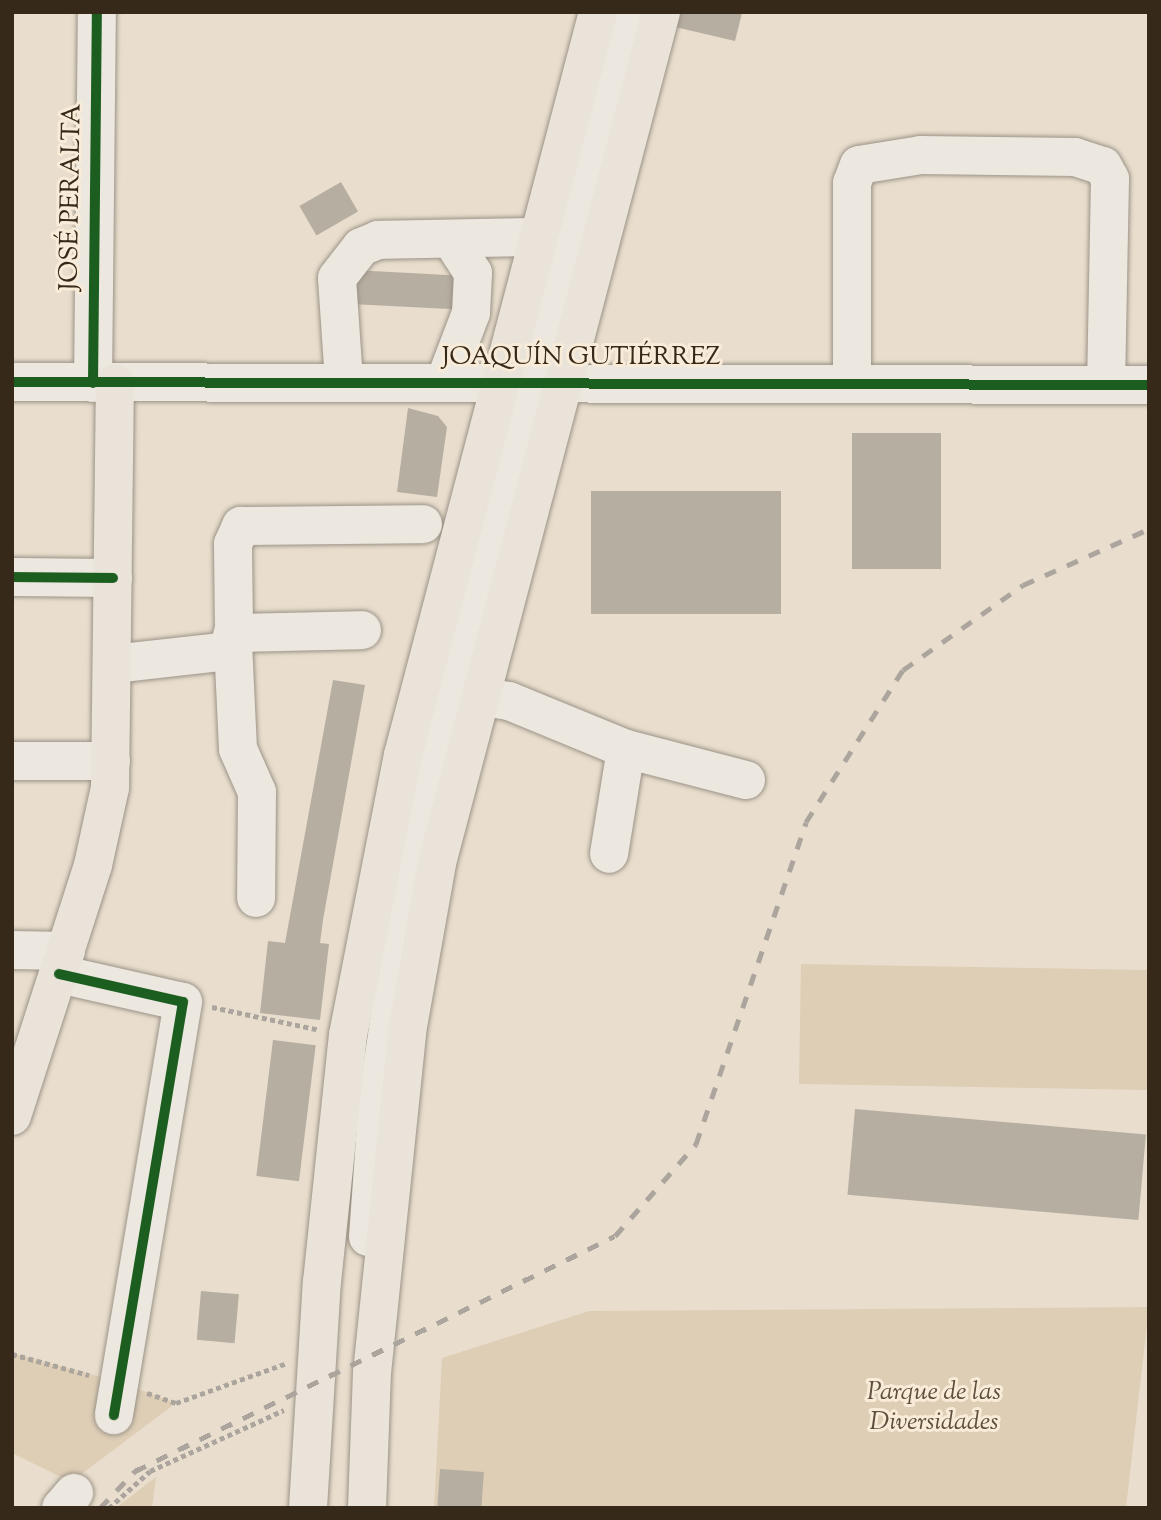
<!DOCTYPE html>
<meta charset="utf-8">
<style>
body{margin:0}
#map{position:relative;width:1161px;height:1520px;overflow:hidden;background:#e9decd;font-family:"Sorts Mill Goudy",serif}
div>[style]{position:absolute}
.green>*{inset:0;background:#deceb6;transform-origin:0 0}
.building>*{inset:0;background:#b6aea1;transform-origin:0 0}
.path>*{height:4.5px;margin-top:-2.25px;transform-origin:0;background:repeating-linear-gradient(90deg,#aba59d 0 5px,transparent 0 8.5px)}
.roads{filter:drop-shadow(0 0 2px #9b9387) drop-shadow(0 0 2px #9b9387)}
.minor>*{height:38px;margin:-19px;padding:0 19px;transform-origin:19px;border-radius:19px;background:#ece7df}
.major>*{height:38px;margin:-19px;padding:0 19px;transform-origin:19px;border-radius:19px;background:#eae3d9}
.rail>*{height:5px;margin-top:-2.5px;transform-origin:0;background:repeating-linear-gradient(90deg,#aba59d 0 12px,transparent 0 24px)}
.cycleway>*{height:10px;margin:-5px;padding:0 5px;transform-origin:5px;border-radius:5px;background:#1b5e20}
span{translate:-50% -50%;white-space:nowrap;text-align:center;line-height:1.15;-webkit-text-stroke:6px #f8ebd7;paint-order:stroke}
.street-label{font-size:26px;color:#362919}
.park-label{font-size:26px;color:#5e4f3c;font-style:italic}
.frame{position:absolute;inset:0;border:14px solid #362919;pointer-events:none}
</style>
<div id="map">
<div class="green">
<div style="left:801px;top:964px;width:348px;height:120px;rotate:1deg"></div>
<div style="clip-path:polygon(1149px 1307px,1126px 1508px,434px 1508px,442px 1358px,589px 1311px)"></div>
<div style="clip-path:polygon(12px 1353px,119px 1382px,176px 1403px,71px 1482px,12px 1453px)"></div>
<div style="clip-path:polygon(156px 1477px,152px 1508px,116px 1508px,139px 1490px)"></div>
</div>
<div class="building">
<div style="clip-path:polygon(674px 12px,740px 12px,742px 13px,735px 41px,671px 26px)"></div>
<div style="left:341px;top:182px;width:34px;height:48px;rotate:60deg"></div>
<div style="left:353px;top:270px;width:108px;height:34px;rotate:3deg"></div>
<div style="clip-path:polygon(408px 408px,438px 416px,447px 427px,437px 497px,397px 492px)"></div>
<div style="left:941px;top:433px;width:136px;height:89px;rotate:90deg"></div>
<div style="left:781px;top:491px;width:123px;height:190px;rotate:90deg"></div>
<div style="clip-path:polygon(333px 680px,365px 685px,323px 920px,320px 943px,329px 944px,320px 1020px,260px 1013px,268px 941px,285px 943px)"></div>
<div style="left:273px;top:1040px;width:43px;height:137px;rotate:7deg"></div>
<div style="left:855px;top:1109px;width:292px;height:86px;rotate:5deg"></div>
<div style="left:201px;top:1291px;width:38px;height:49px;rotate:5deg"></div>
<div style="left:440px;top:1469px;width:44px;height:39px;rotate:4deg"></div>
</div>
<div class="path">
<div style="left:212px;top:1007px;width:110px;rotate:12deg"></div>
<div style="left:12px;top:1354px;width:80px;rotate:15.3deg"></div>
<div style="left:147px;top:1393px;width:31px;rotate:19deg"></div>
<div style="left:176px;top:1403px;width:118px;rotate:-19.8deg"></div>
<div style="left:109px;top:1508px;width:55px;rotate:-42.1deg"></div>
<div style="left:150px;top:1471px;width:147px;rotate:-24.5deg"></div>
</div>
<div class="roads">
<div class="minor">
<div style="left:344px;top:381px;width:103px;rotate:-93.9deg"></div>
<div style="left:337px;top:278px;width:39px;rotate:-52deg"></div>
<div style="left:361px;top:247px;width:18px;rotate:-22deg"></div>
<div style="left:378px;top:240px;width:159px;rotate:-1.1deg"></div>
<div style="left:445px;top:381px;width:73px;rotate:-69.1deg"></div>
<div style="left:471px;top:313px;width:40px;rotate:-87.1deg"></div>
<div style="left:473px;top:273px;width:40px;rotate:-122.9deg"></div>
<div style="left:852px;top:381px;width:198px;rotate:-90deg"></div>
<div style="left:852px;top:183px;width:19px;rotate:-69deg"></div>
<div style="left:859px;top:165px;width:63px;rotate:-9.2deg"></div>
<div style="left:921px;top:155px;width:154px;rotate:0.7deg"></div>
<div style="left:1075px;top:157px;width:29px;rotate:18deg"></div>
<div style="left:1103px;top:166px;width:15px;rotate:62deg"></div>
<div style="left:1110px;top:179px;width:206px;rotate:91.1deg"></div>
<div style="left:12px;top:382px;width:1137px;rotate:0.15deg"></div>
<div style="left:93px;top:383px;width:371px;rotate:-89.4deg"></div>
<div style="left:12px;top:577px;width:101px;rotate:0.6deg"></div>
<div style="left:234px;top:633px;width:128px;rotate:-1.3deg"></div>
<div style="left:233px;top:643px;width:106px;rotate:87.3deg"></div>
<div style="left:238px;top:749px;width:47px;rotate:66.2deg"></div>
<div style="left:257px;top:792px;width:106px;rotate:90.5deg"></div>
<div style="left:113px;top:664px;width:116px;rotate:-6.4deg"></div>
<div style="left:228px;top:651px;width:23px;rotate:-75deg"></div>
<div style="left:234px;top:629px;width:85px;rotate:-90.7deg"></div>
<div style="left:233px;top:544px;width:20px;rotate:-66deg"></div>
<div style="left:241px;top:526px;width:182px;rotate:-0.6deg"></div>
<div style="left:477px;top:696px;width:32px;rotate:9deg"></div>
<div style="left:509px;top:701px;width:126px;rotate:22.3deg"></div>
<div style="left:626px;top:749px;width:106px;rotate:99.2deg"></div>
<div style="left:626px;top:749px;width:124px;rotate:14.5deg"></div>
<div style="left:12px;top:761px;width:99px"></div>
<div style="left:12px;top:950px;width:54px;rotate:1.1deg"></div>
<div style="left:59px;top:974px;width:127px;rotate:12.7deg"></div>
<div style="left:183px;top:1002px;width:419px;rotate:99.5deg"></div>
<div style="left:368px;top:1237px;width:141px;rotate:-85.9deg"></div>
<div style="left:378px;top:1096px;width:172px;rotate:-81.6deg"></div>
<div style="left:403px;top:926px;width:218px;rotate:-78.4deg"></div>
<div style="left:447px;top:712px;width:723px;rotate:-75.58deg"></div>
<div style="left:61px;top:1508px;width:20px;rotate:-49deg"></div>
</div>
<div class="major">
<div style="left:12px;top:1116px;width:264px;rotate:-72.1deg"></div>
<div style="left:93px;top:865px;width:79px;rotate:-77.6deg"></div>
<div style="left:110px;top:788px;width:405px;rotate:-89.3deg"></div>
<div style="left:308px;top:1508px;width:226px;rotate:-86.5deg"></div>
<div style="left:322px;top:1282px;width:248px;rotate:-84deg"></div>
<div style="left:348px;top:1035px;width:285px;rotate:-78.9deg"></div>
<div style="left:403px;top:755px;width:768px;rotate:-75.29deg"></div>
<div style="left:367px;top:1508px;width:135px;rotate:-87.9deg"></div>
<div style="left:372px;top:1373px;width:343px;rotate:-84.1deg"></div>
<div style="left:407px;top:1032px;width:172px;rotate:-79.9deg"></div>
<div style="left:437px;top:863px;width:880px;rotate:-75.25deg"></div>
</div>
</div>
<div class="rail">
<div style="left:100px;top:1508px;width:51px;rotate:-46.6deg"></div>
<div style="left:135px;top:1471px;width:534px;rotate:-26.09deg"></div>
<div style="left:615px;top:1236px;width:123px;rotate:-48.6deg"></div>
<div style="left:696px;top:1144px;width:340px;rotate:-71.1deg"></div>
<div style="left:806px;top:822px;width:180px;rotate:-57.5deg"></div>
<div style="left:903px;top:670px;width:147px;rotate:-35.3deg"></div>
<div style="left:1023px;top:585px;width:138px;rotate:-24deg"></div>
</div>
<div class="cycleway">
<div style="left:12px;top:382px;width:1137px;rotate:0.15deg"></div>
<div style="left:93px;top:383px;width:371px;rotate:-89.4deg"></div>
<div style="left:12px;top:577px;width:101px;rotate:0.6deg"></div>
<div style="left:59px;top:974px;width:127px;rotate:12.7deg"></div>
<div style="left:183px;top:1002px;width:419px;rotate:99.5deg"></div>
</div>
<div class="street-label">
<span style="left:72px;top:197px;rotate:-89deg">JOSÉ PERALTA</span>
<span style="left:581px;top:358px">JOAQUÍN GUTIÉRREZ</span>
</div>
<div class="park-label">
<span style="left:934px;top:1408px">Parque de las<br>Diversidades</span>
</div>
<div class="frame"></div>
</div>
